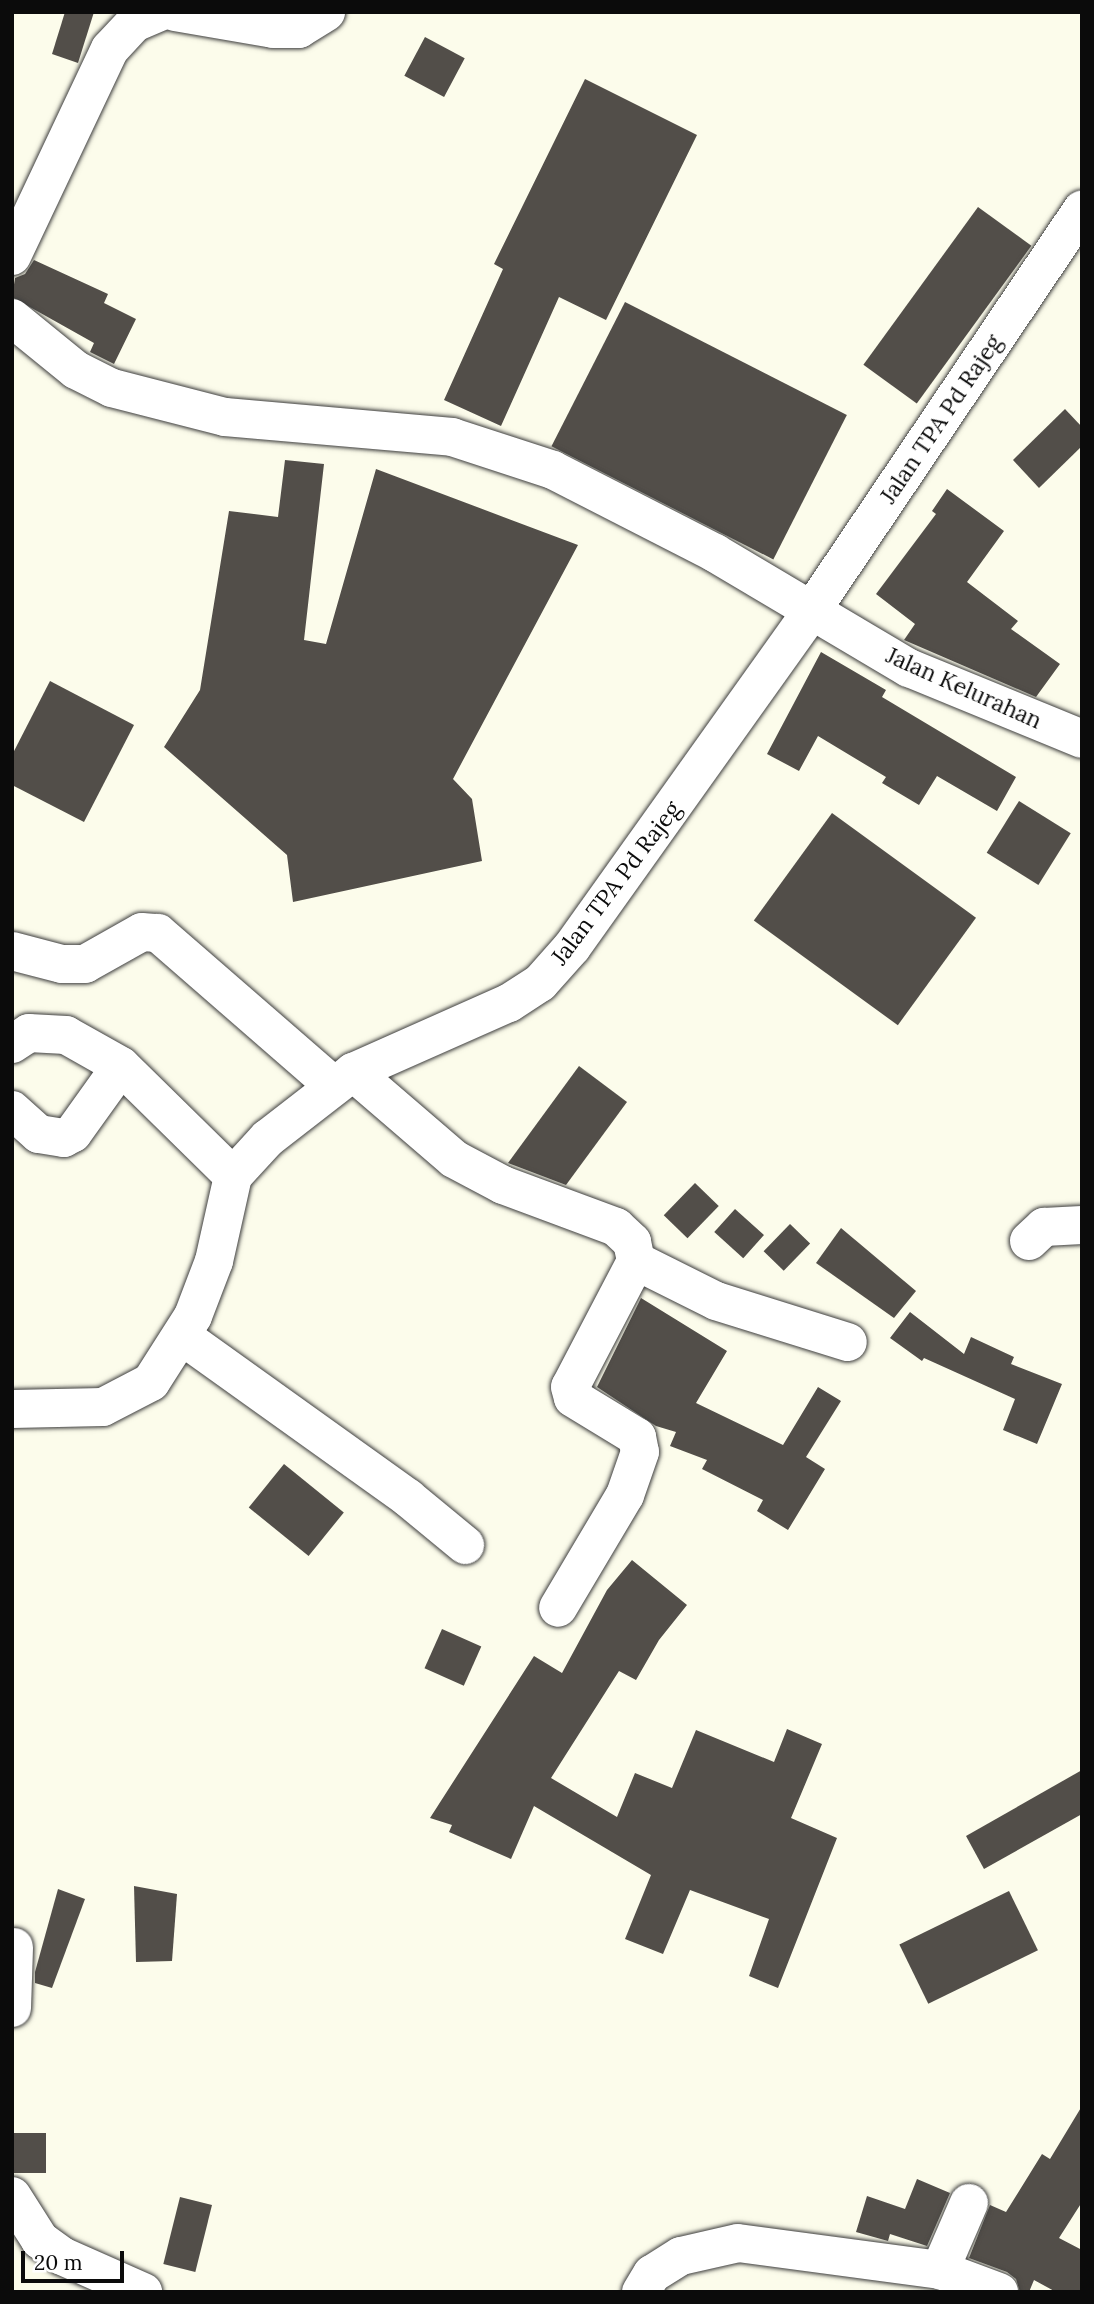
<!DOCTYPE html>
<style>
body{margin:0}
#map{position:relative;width:1094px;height:2304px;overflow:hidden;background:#fcfceb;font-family:Lora,serif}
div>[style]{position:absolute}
.building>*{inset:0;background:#524e49;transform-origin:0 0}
.roads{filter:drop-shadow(0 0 2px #3e3e3e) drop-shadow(0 0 2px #3e3e3e)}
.minor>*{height:38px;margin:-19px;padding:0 19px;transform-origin:19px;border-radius:19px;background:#fff}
span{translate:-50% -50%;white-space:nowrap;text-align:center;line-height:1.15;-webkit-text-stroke:7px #fff;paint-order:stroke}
.street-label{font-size:23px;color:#0b0b0b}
.frame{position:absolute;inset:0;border:14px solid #0b0b0b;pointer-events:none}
.scale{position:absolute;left:21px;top:2251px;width:103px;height:32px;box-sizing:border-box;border:4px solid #0b0b0b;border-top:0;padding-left:9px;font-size:21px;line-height:24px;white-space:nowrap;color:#0b0b0b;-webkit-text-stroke:5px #fff;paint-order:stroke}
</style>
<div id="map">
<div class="building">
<div style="clip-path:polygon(65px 12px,94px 12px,78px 63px,52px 54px)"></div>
<div style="left:425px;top:37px;width:45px;height:44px;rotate:28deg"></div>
<div style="clip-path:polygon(585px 79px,697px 135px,606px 320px,559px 297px,501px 426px,444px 400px,503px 269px,494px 264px)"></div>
<div style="left:978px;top:207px;width:66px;height:195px;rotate:36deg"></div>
<div style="clip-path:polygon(34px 260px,108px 294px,104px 303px,136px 319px,114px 364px,90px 352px,94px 343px,12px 297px,15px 278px,25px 274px)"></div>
<div style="left:625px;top:302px;width:249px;height:162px;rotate:27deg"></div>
<div style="clip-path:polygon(1065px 409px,1082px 427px,1082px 446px,1039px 488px,1013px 460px)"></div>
<div style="clip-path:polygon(285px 460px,324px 464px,304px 640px,326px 644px,376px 469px,578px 545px,453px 779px,472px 799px,482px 861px,293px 902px,287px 855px,164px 747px,200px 690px,229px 511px,278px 517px)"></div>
<div style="clip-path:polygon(947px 489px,1004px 531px,967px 582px,1018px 621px,1011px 629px,1060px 664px,1036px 697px,904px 640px,915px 624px,876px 594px,936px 514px,932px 511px)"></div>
<div style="clip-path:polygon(821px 652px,886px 690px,882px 697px,1016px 777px,997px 811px,937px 776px,919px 805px,882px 783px,886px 777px,818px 736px,799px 771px,767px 754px)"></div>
<div style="clip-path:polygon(50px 681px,134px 725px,84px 822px,12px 785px,12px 755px)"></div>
<div style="left:1019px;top:801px;width:61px;height:61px;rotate:32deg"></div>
<div style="left:832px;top:813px;width:178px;height:133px;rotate:36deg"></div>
<div style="clip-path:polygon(579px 1066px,627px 1102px,566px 1185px,508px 1163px)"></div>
<div style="left:695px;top:1183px;width:33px;height:45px;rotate:44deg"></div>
<div style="left:735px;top:1209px;width:39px;height:31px;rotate:42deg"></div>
<div style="left:790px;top:1224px;width:28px;height:38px;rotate:44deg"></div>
<div style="clip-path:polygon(841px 1228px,916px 1291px,894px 1318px,816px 1263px)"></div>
<div style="clip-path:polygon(641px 1298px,727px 1351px,696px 1403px,783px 1445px,818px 1387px,841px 1401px,806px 1457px,825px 1469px,788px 1530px,757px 1511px,763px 1500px,702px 1469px,707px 1460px,670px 1446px,676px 1432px,656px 1426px,597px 1387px)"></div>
<div style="clip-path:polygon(910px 1312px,964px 1354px,971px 1337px,1014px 1357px,1011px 1364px,1062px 1384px,1037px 1444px,1003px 1430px,1015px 1399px,924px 1358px,922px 1361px,890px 1338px)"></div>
<div style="left:284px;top:1464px;width:77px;height:56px;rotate:39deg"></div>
<div style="clip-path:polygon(632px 1560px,687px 1605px,659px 1640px,636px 1680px,619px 1671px,551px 1778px,617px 1817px,635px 1773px,672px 1788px,696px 1730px,774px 1762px,787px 1729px,822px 1744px,791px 1818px,837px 1838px,778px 1988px,749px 1976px,769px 1919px,690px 1890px,663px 1954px,625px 1939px,651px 1875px,534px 1806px,511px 1859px,449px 1832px,452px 1825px,430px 1818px,534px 1656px,562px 1673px,607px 1590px)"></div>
<div style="left:442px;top:1629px;width:43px;height:43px;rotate:24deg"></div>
<div style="clip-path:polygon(1082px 1770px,1082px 1814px,984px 1869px,966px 1836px)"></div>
<div style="clip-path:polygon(134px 1886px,177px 1894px,172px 1961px,136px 1962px)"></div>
<div style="clip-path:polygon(58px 1889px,85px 1899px,52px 1988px,35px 1983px,35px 1972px)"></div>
<div style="left:1009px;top:1891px;width:66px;height:122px;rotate:64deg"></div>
<div style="clip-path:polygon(1082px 2106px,1082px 2202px,1059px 2238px,1082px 2250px,1082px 2292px,1056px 2292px,1034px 2280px,1029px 2292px,1020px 2292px,1016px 2279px,1007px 2272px,969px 2258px,990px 2205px,1006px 2212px,1042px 2154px,1050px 2159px)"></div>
<div style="left:12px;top:2133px;width:34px;height:40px"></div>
<div style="clip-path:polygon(917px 2179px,950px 2193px,927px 2246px,890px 2234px,888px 2241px,856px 2232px,867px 2196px,905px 2209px)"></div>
<div style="left:180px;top:2197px;width:33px;height:69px;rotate:14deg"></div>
</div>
<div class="roads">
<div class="minor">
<div style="left:175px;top:12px;width:99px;rotate:9.8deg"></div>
<div style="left:273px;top:29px;width:26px"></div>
<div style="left:299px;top:29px;width:32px;rotate:-32deg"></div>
<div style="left:12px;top:256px;width:229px;rotate:-64.7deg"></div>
<div style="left:110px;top:49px;width:35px;rotate:-47deg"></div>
<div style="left:134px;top:23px;width:28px;rotate:-23deg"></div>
<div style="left:12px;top:318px;width:82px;rotate:39.1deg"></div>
<div style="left:76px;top:370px;width:40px;rotate:26.6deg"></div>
<div style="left:112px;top:388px;width:117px;rotate:14.4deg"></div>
<div style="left:225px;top:417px;width:228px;rotate:5deg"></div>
<div style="left:452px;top:437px;width:106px;rotate:18.1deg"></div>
<div style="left:553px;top:470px;width:182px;rotate:27.1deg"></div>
<div style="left:715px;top:553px;width:226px;rotate:30.7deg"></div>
<div style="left:909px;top:668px;width:187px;rotate:22.3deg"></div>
<div style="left:12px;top:951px;width:52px;rotate:14.6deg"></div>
<div style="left:62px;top:964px;width:23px"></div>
<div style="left:85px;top:964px;width:65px;rotate:-29.3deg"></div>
<div style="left:142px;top:932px;width:16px;rotate:4deg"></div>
<div style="left:158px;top:933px;width:233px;rotate:41deg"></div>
<div style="left:12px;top:1044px;width:20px;rotate:-33deg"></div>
<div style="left:29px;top:1033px;width:37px;rotate:3deg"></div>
<div style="left:66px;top:1035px;width:63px;rotate:29.4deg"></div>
<div style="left:353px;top:1072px;width:133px;rotate:40.7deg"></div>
<div style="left:454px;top:1159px;width:55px;rotate:28deg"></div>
<div style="left:503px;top:1185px;width:121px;rotate:20.4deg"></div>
<div style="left:616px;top:1227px;width:22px;rotate:43deg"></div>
<div style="left:632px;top:1242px;width:19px;rotate:78deg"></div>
<div style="left:636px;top:1261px;width:142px;rotate:117.6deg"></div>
<div style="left:570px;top:1387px;width:11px;rotate:75deg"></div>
<div style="left:573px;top:1398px;width:75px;rotate:31.4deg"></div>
<div style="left:637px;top:1437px;width:15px;rotate:79deg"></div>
<div style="left:640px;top:1452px;width:46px;rotate:109.2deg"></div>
<div style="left:625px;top:1495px;width:131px;rotate:120.7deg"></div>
<div style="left:12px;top:1110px;width:36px;rotate:42deg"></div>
<div style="left:39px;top:1134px;width:25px;rotate:9deg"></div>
<div style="left:64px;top:1138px;width:10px;rotate:-29deg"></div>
<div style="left:73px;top:1133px;width:82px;rotate:-54.4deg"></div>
<div style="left:121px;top:1066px;width:157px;rotate:44.5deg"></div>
<div style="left:1029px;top:1241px;width:21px;rotate:-43deg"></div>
<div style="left:1044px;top:1227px;width:38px;rotate:-3deg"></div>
<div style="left:636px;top:1261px;width:89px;rotate:26.6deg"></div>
<div style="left:716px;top:1301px;width:138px;rotate:17.3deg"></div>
<div style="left:182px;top:1336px;width:278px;rotate:35.6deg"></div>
<div style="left:408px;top:1498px;width:74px;rotate:39.5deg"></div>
<div style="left:12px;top:1409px;width:91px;rotate:-1.3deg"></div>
<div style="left:103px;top:1407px;width:54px;rotate:-27.5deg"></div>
<div style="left:151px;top:1382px;width:78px;rotate:-57.5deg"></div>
<div style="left:193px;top:1316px;width:59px;rotate:-69.1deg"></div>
<div style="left:214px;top:1261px;width:87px;rotate:-77.4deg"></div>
<div style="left:233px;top:1176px;width:52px;rotate:-47.4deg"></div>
<div style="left:268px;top:1138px;width:108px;rotate:-37.8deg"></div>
<div style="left:353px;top:1072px;width:171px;rotate:-23.9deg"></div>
<div style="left:509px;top:1003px;width:37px;rotate:-33deg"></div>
<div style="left:540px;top:983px;width:48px;rotate:-48.4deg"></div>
<div style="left:572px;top:947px;width:414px;rotate:-54.5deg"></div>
<div style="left:812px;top:610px;width:483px;rotate:-56deg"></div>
<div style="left:12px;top:2008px;width:61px;rotate:-88.1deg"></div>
<div style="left:12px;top:2196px;width:52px;rotate:57.5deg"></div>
<div style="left:40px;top:2240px;width:27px;rotate:36deg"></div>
<div style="left:62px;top:2256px;width:89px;rotate:24deg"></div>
<div style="left:940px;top:2270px;width:73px;rotate:-66.6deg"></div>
<div style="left:641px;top:2292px;width:21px;rotate:-59deg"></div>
<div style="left:652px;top:2274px;width:34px;rotate:-32deg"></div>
<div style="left:681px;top:2256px;width:58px;rotate:-12.8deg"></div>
<div style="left:738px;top:2243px;width:204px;rotate:7.6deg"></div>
<div style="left:940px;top:2270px;width:63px;rotate:20.4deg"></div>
</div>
</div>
<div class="street-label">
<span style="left:941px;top:419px;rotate:-56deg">Jalan TPA Pd Rajeg</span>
<span style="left:964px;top:688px;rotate:24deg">Jalan Kelurahan</span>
<span style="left:616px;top:883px;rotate:-53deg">Jalan TPA Pd Rajeg</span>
</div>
<div class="frame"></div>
<div class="scale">20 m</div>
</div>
